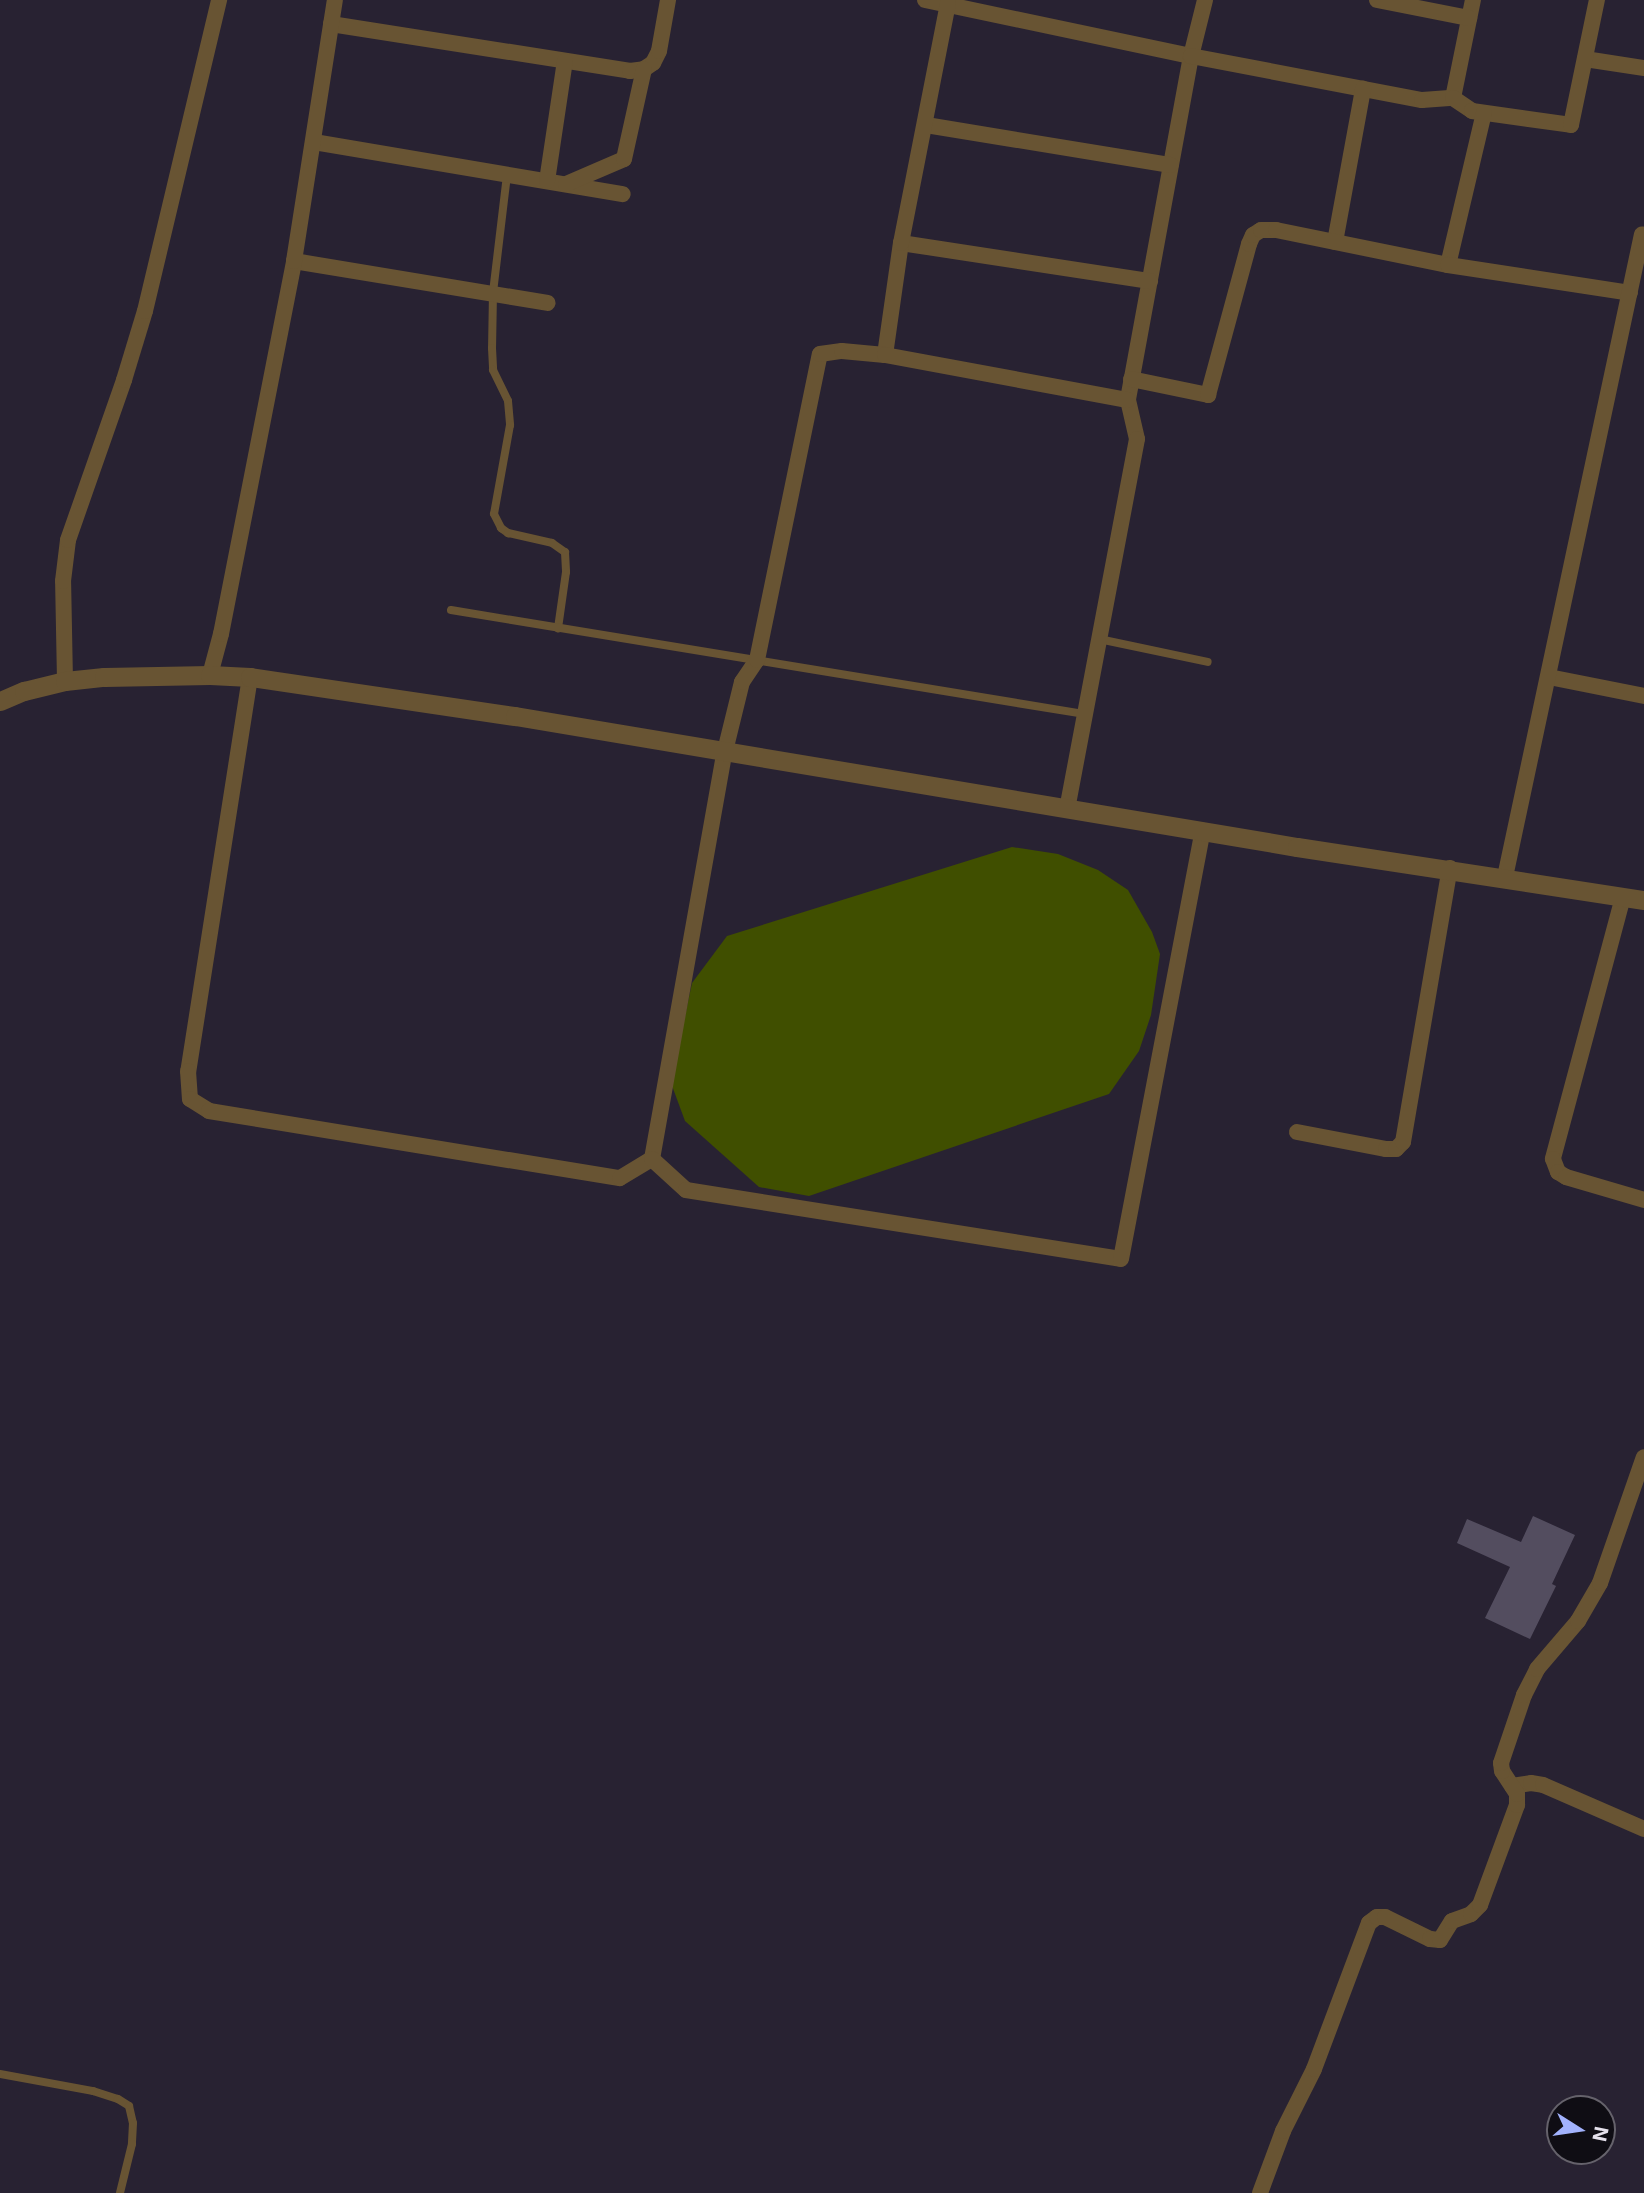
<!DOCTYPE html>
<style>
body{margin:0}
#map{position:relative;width:1644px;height:2193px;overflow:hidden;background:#282232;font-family:Inter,sans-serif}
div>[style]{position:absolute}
.green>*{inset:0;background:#404f00}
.building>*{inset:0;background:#534d5f}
.service>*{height:8px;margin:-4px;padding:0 4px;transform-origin:4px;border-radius:4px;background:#685433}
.minor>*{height:16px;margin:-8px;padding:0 8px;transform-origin:8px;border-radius:8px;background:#685433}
.tertiary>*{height:19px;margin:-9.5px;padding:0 9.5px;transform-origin:9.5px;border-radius:9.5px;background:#685433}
span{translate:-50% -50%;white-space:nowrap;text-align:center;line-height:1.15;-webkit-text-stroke:5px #0f0d14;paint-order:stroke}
.north{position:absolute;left:1546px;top:2095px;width:70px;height:70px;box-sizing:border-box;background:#0f0d14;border:2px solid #65626b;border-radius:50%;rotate:102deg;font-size:19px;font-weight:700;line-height:28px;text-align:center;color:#e6e2ed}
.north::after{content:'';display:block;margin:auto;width:24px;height:32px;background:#a2b2fd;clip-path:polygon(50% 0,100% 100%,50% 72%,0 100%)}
</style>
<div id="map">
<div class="green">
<div style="clip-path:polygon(1012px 847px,1058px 854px,1098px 870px,1128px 890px,1152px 932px,1160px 954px,1151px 1015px,1139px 1051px,1109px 1094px,809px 1196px,759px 1187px,685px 1121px,671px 1083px,692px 983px,727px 936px)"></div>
</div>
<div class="building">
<div style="clip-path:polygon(1533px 1516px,1575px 1535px,1552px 1584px,1556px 1586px,1530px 1639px,1485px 1618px,1510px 1567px,1457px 1543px,1467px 1519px,1521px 1542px)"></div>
</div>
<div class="service">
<div style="left:507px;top:175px;width:119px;rotate:96.8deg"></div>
<div style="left:493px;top:293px;width:55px;rotate:91deg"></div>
<div style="left:492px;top:348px;width:22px;rotate:87deg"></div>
<div style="left:493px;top:370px;width:34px;rotate:64deg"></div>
<div style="left:508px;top:401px;width:24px;rotate:85deg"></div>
<div style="left:510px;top:425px;width:90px;rotate:100.2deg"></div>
<div style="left:494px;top:514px;width:16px;rotate:63deg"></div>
<div style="left:501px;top:528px;width:9px;rotate:36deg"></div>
<div style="left:508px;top:533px;width:45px;rotate:12.8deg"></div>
<div style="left:552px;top:543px;width:16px;rotate:35deg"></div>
<div style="left:565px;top:552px;width:20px;rotate:87deg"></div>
<div style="left:566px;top:572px;width:57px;rotate:98.1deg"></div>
<div style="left:451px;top:610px;width:641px;rotate:9.33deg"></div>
<div style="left:1099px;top:639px;width:111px;rotate:11.9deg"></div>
<div style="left:0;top:2074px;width:95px;rotate:10.4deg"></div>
<div style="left:93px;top:2091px;width:26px;rotate:18deg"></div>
<div style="left:118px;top:2099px;width:13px;rotate:32deg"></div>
<div style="left:129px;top:2106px;width:17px;rotate:77deg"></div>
<div style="left:133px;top:2123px;width:21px;rotate:93deg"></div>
<div style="left:132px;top:2144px;width:50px;rotate:103.8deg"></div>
</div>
<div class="minor">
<div style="left:925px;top:0;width:272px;rotate:11.9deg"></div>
<div style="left:1191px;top:56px;width:350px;rotate:100.4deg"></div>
<div style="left:1128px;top:400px;width:40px;rotate:77deg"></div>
<div style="left:1137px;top:439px;width:376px;rotate:100.7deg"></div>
<div style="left:1205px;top:0;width:58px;rotate:104deg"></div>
<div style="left:1191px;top:56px;width:235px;rotate:10.8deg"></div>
<div style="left:1422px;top:100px;width:31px;rotate:-4deg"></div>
<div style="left:1453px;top:98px;width:100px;rotate:-78.5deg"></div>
<div style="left:1377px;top:0;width:94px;rotate:11.1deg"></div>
<div style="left:331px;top:24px;width:303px;rotate:8.9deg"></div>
<div style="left:630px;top:71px;width:14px;rotate:-8deg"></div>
<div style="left:644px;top:69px;width:11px;rotate:-34deg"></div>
<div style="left:653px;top:63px;width:13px;rotate:-63deg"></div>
<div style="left:659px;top:51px;width:52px;rotate:-80deg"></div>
<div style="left:1585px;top:59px;width:60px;rotate:8.7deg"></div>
<div style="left:1453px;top:98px;width:23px;rotate:34deg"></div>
<div style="left:1472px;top:111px;width:100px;rotate:8deg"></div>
<div style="left:1571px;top:125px;width:128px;rotate:-78.3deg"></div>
<div style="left:926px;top:125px;width:248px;rotate:9.3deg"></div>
<div style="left:314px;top:142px;width:313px;rotate:9.6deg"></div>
<div style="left:547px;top:181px;width:121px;rotate:-81.5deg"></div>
<div style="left:566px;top:184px;width:63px;rotate:-23.3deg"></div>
<div style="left:624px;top:159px;width:92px;rotate:-77.5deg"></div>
<div style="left:1335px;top:242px;width:156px;rotate:-79.6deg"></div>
<div style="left:901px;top:243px;width:252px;rotate:8.7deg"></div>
<div style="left:294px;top:261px;width:257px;rotate:9.4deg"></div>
<div style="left:1448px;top:265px;width:156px;rotate:-76.7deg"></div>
<div style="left:885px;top:355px;width:113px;rotate:-81.9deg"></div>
<div style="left:901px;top:243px;width:244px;rotate:-78.9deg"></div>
<div style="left:1131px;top:379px;width:79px;rotate:11.7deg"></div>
<div style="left:1208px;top:395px;width:156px;rotate:-74.8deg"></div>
<div style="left:1249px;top:244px;width:10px;rotate:-66deg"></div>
<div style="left:1253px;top:235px;width:9px;rotate:-32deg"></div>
<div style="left:1261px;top:230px;width:15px"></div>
<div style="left:1276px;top:230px;width:176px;rotate:11.5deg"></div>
<div style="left:1448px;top:265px;width:184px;rotate:8.7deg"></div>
<div style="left:210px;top:675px;width:42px;rotate:-75deg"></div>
<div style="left:221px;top:634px;width:380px;rotate:-78.9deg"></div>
<div style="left:294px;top:261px;width:264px;rotate:-81.1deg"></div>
<div style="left:250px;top:677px;width:399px;rotate:98.9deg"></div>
<div style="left:188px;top:1071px;width:28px;rotate:86deg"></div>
<div style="left:190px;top:1099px;width:22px;rotate:32deg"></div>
<div style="left:209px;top:1111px;width:416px;rotate:9.3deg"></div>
<div style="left:620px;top:1178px;width:37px;rotate:-31deg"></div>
<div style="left:652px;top:1159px;width:414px;rotate:-79.9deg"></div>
<div style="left:725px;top:751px;width:71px;rotate:-76.2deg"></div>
<div style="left:742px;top:682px;width:27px;rotate:-56deg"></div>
<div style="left:757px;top:660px;width:312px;rotate:-78.4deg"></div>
<div style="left:820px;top:354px;width:22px;rotate:-8deg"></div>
<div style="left:842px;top:351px;width:43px;rotate:5.3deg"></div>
<div style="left:885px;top:355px;width:247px;rotate:10.5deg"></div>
<div style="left:1549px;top:677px;width:97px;rotate:11.3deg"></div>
<div style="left:65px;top:681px;width:100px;rotate:-91.1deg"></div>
<div style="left:63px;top:581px;width:41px;rotate:-83deg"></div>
<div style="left:68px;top:540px;width:170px;rotate:-70.7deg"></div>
<div style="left:124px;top:380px;width:72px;rotate:-73.1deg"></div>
<div style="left:145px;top:311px;width:320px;rotate:-76.6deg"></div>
<div style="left:1505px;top:877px;width:657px;rotate:-77.97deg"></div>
<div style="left:1623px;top:897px;width:271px;rotate:105deg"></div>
<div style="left:1553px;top:1159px;width:14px;rotate:69deg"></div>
<div style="left:1558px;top:1172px;width:9px;rotate:32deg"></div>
<div style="left:1566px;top:1177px;width:81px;rotate:16.4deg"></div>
<div style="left:1297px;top:1132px;width:91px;rotate:10.8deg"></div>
<div style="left:1386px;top:1149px;width:10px"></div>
<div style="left:1396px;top:1149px;width:10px;rotate:-45deg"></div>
<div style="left:1403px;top:1142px;width:278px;rotate:-80.3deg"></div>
<div style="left:652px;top:1159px;width:46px;rotate:42.4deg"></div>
<div style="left:686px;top:1190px;width:440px;rotate:9deg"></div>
<div style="left:1121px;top:1259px;width:436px;rotate:-79.2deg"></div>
<div style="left:1512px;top:1786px;width:19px;rotate:-9deg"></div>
<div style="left:1531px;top:1783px;width:12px;rotate:9deg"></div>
<div style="left:1543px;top:1785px;width:110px;rotate:23.5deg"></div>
<div style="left:1260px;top:2193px;width:66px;rotate:-69.6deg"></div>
<div style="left:1283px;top:2131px;width:69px;rotate:-63.4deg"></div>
<div style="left:1314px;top:2069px;width:156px;rotate:-69.4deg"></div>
<div style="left:1369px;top:1923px;width:10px;rotate:-37deg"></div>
<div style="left:1377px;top:1917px;width:8px"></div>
<div style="left:1385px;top:1917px;width:50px;rotate:26.1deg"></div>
<div style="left:1430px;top:1939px;width:10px;rotate:6deg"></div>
<div style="left:1440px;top:1940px;width:22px;rotate:-58deg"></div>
<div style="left:1452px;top:1921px;width:20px;rotate:-20deg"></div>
<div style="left:1471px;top:1914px;width:13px;rotate:-45deg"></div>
<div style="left:1480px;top:1905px;width:107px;rotate:-69.7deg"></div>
<div style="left:1517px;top:1805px;width:11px;rotate:-90deg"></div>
<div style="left:1517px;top:1794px;width:27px;rotate:-123deg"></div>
<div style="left:1502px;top:1771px;width:8px;rotate:-97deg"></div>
<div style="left:1501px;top:1763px;width:72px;rotate:-71.3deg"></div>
<div style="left:1524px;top:1695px;width:29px;rotate:-63deg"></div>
<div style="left:1537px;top:1669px;width:63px;rotate:-49.5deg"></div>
<div style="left:1578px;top:1621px;width:44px;rotate:-59.9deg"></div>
<div style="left:1600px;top:1583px;width:133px;rotate:-70.8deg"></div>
</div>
<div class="tertiary">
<div style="left:0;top:701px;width:26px;rotate:-23deg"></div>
<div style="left:24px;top:691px;width:42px;rotate:-13.7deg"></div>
<div style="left:65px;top:681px;width:39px;rotate:-6deg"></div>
<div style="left:104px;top:677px;width:106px;rotate:-1.1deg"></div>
<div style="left:210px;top:675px;width:40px;rotate:2.9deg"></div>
<div style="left:250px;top:677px;width:268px;rotate:8.4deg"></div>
<div style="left:515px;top:716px;width:793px;rotate:9.51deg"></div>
<div style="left:1297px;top:847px;width:351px;rotate:8.7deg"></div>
</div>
<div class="north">N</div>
</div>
